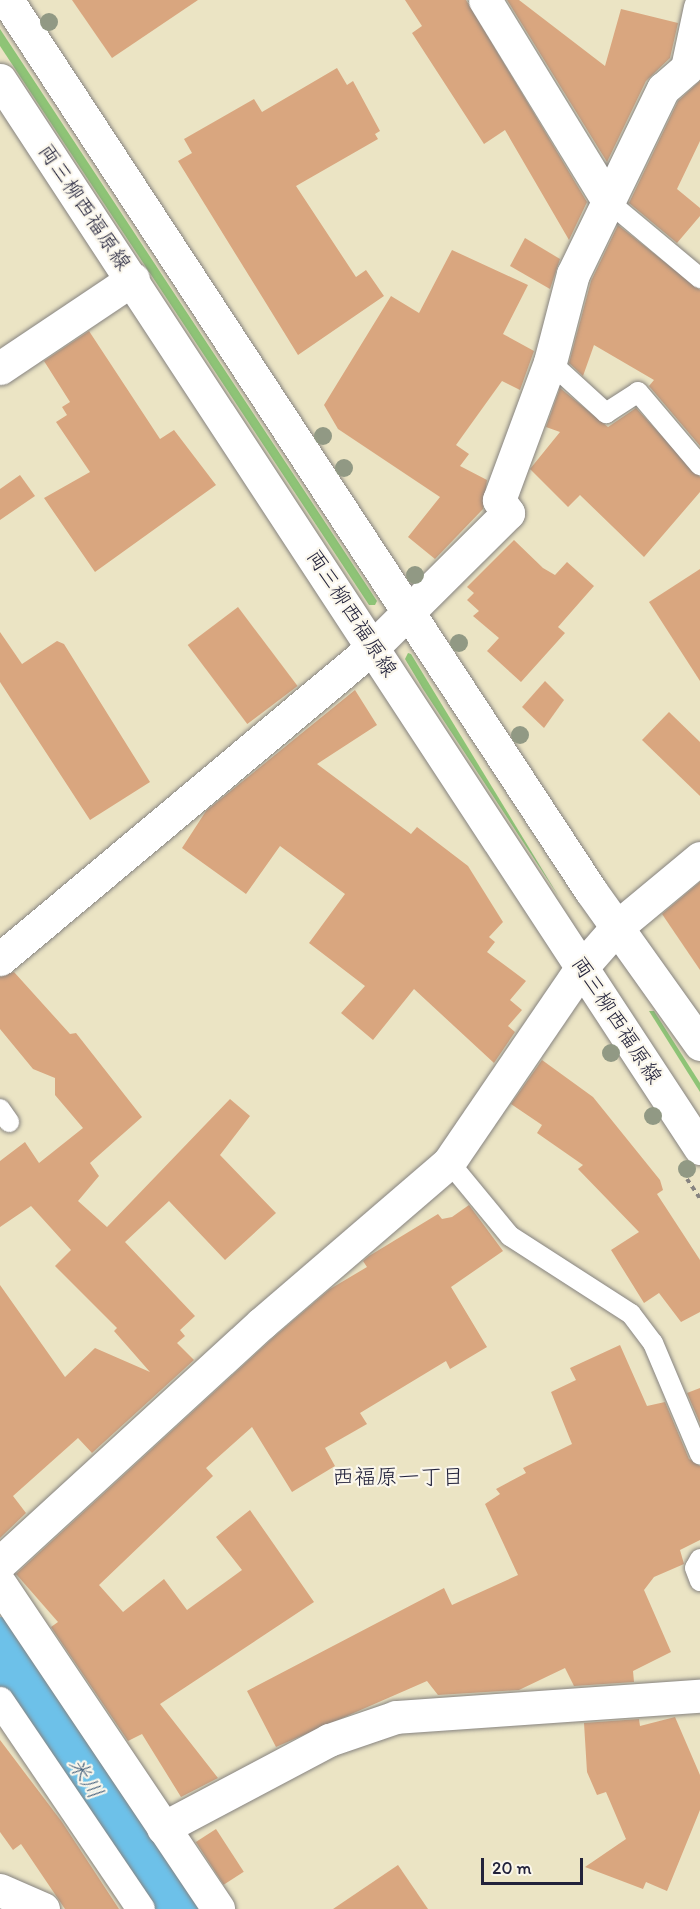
<!DOCTYPE html>
<meta charset="utf-8">
<style>
body{margin:0}
#map{position:relative;width:700px;height:1909px;overflow:hidden;background:#ebe4c4;font-family:Itim,"Klee One",sans-serif}
div>[style]{position:absolute}
.green>*{inset:0;background:#8ec476}
.river>*{height:62px;margin:-31px;padding:0 31px;transform-origin:31px;border-radius:31px;background:#6dc1e9}
.building>*{inset:0;background:#d9a67f;transform-origin:0 0}
.path>*{height:4px;margin-top:-2px;transform-origin:0;background:repeating-linear-gradient(90deg,#868380 0 4.5px,transparent 0 9px)}
.roads{filter:drop-shadow(0 0 2px #868380) drop-shadow(0 0 2px #868380)}
.service>*{height:20px;margin:-10px;padding:0 10px;transform-origin:10px;border-radius:10px;background:#fff}
.pedestrian>*{height:28px;margin:-14px;padding:0 14px;transform-origin:14px;border-radius:14px;background:#fff}
.minor>*{height:33px;margin:-16.5px;padding:0 16.5px;transform-origin:16.5px;border-radius:16.5px;background:#fff}
.secondary>*{height:33px;margin:-16.5px;padding:0 16.5px;transform-origin:16.5px;border-radius:16.5px;background:#fff}
.trees>*{width:18px;height:18px;margin:-9px;border-radius:50%;background:#919984}
span{translate:-50% -50%;white-space:nowrap;text-align:center;line-height:1.15;-webkit-text-stroke:4.5px #fbf7ec;paint-order:stroke}
.street-label{font-size:21px;color:#22223b}
.neighbourhood-label{font-size:22px;color:#22223b}
.water-label{font-size:22px;color:#3c5a78;font-style:italic}
.scale{position:absolute;left:481px;top:1858px;width:102px;height:27px;box-sizing:border-box;border:3px solid #22223b;border-top:0;padding-left:8px;font-size:18px;line-height:21px;white-space:nowrap;color:#22223b;-webkit-text-stroke:4px #fbf7ec;paint-order:stroke}
</style>
<div id="map">
<div class="green">
<div style="clip-path:polygon(0 29px,377px 601px,375px 605px,369px 605px,0 46px)"></div>
<div style="clip-path:polygon(408px 653px,411px 654px,559px 897px,423px 689px,405px 659px)"></div>
<div style="clip-path:polygon(649px 1011px,654px 1011px,700px 1083px,700px 1092px)"></div>
</div>
<div class="river">
<div style="left:0;top:1648px;width:313px;rotate:56.5deg"></div>
</div>
<div class="building">
<div style="clip-path:polygon(72px 0,198px 0,112px 58px)"></div>
<div style="clip-path:polygon(405px 0,466px 0,587px 202px,569px 240px,505px 130px,484px 144px,412px 33px,422px 26px)"></div>
<div style="clip-path:polygon(507px 0,519px 0,605px 66px,621px 9px,678px 23px,670px 58px,646px 81px,607px 162px)"></div>
<div style="clip-path:polygon(337px 68px,347px 85px,353px 81px,380px 131px,375px 134px,378px 139px,296px 186px,356px 277px,366px 270px,384px 296px,298px 355px,178px 161px,192px 153px,184px 139px,254px 99px,262px 112px)"></div>
<div style="clip-path:polygon(700px 81px,700px 141px,677px 189px,700px 208px,700px 216px,677px 243px,629px 203px,678px 101px)"></div>
<div style="clip-path:polygon(618px 225px,700px 290px,700px 446px,649px 386px,654px 380px,594px 345px,583px 376px,569px 363px,591px 281px)"></div>
<div style="clip-path:polygon(525px 238px,560px 259px,550px 289px,510px 266px)"></div>
<div style="clip-path:polygon(452px 250px,528px 285px,503px 334px,534px 351px,520px 390px,502px 381px,456px 445px,469px 454px,460px 466px,487px 480px,483px 509px,435px 559px,408px 537px,440px 497px,338px 429px,324px 405px,391px 296px,419px 313px)"></div>
<div style="clip-path:polygon(89px 331px,160px 439px,174px 430px,216px 485px,95px 572px,44px 498px,90px 472px,56px 422px,67px 415px,62px 407px,70px 402px,44px 361px)"></div>
<div style="clip-path:polygon(560px 388px,608px 427px,636px 408px,700px 477px,700px 492px,644px 557px,580px 495px,568px 507px,530px 469px,560px 432px,546px 427px)"></div>
<div style="clip-path:polygon(20px 475px,35px 496px,0 520px,0 489px)"></div>
<div style="clip-path:polygon(514px 540px,543px 568px,555px 575px,567px 562px,594px 586px,558px 627px,565px 633px,521px 682px,487px 651px,499px 638px,473px 616px,479px 611px,467px 600px,474px 593px,467px 587px)"></div>
<div style="clip-path:polygon(700px 569px,700px 681px,649px 602px)"></div>
<div style="left:238px;top:607px;width:99px;height:63px;rotate:53deg"></div>
<div style="clip-path:polygon(0 632px,22px 664px,57px 641px,64px 644px,150px 782px,90px 820px,0 682px)"></div>
<div style="clip-path:polygon(545px 681px,564px 700px,544px 728px,522px 707px)"></div>
<div style="clip-path:polygon(355px 690px,377px 725px,317px 764px,411px 834px,417px 827px,468px 866px,503px 922px,489px 937px,495px 942px,487px 952px,526px 981px,510px 1000px,522px 1010px,508px 1026px,515px 1032px,494px 1063px,414px 989px,373px 1040px,341px 1013px,365px 986px,309px 943px,345px 894px,280px 846px,246px 894px,182px 848px,206px 811px)"></div>
<div style="clip-path:polygon(669px 712px,700px 742px,700px 796px,642px 740px)"></div>
<div style="clip-path:polygon(700px 882px,700px 970px,662px 914px)"></div>
<div style="clip-path:polygon(14px 972px,70px 1034px,76px 1033px,142px 1117px,90px 1163px,99px 1176px,78px 1201px,107px 1227px,230px 1099px,250px 1116px,220px 1155px,276px 1213px,225px 1260px,169px 1201px,125px 1242px,195px 1316px,180px 1330px,185px 1336px,177px 1343px,194px 1360px,92px 1453px,78px 1438px,13px 1496px,26px 1513px,0 1538px,0 1285px,65px 1377px,95px 1348px,150px 1372px,114px 1331px,117px 1328px,55px 1266px,71px 1250px,31px 1206px,0 1227px,0 1161px,25px 1142px,39px 1163px,83px 1128px,55px 1095px,55px 1078px,33px 1069px,0 1029px,0 977px)"></div>
<div style="clip-path:polygon(542px 1060px,593px 1097px,660px 1180px,663px 1190px,657px 1194px,700px 1260px,700px 1312px,681px 1322px,659px 1293px,644px 1303px,611px 1250px,639px 1232px,578px 1169px,583px 1165px,537px 1133px,542px 1125px,511px 1104px)"></div>
<div style="clip-path:polygon(469px 1205px,503px 1251px,451px 1287px,487px 1347px,450px 1369px,446px 1361px,360px 1413px,367px 1424px,325px 1448px,335px 1466px,292px 1492px,252px 1427px,206px 1468px,213px 1476px,99px 1585px,123px 1612px,164px 1579px,187px 1610px,242px 1570px,216px 1537px,250px 1510px,314px 1602px,160px 1704px,218px 1778px,181px 1797px,142px 1734px,128px 1741px,51px 1627px,58px 1622px,16px 1574px,274px 1337px,330px 1289px,367px 1267px,363px 1261px,369px 1256px,438px 1214px,442px 1219px,452px 1217px)"></div>
<div style="clip-path:polygon(620px 1345px,647px 1406px,665px 1402px,689px 1459px,700px 1466px,700px 1540px,680px 1550px,684px 1564px,654px 1577px,644px 1590px,671px 1652px,633px 1671px,634px 1682px,574px 1686px,565px 1668px,519px 1690px,438px 1695px,427px 1681px,276px 1747px,247px 1691px,444px 1588px,452px 1605px,518px 1575px,485px 1504px,500px 1494px,496px 1489px,526px 1473px,523px 1468px,572px 1444px,551px 1392px,576px 1380px,570px 1368px)"></div>
<div style="clip-path:polygon(700px 1388px,700px 1423px,687px 1393px)"></div>
<div style="clip-path:polygon(675px 1717px,700px 1775px,700px 1810px,667px 1891px,646px 1882px,643px 1889px,585px 1867px,626px 1839px,606px 1792px,597px 1795px,587px 1772px,584px 1723px,639px 1719px,640px 1726px)"></div>
<div style="clip-path:polygon(0 1740px,62px 1822px,119px 1909px,65px 1909px,21px 1844px,13px 1850px,0 1832px)"></div>
<div style="left:216px;top:1829px;width:51px;height:24px;rotate:57deg"></div>
<div style="clip-path:polygon(398px 1865px,428px 1909px,333px 1909px)"></div>
</div>
<div class="path">
<div style="left:687px;top:1179px;width:23px;rotate:56deg"></div>
</div>
<div class="roads">
<div class="service">
<div style="left:609px;top:202px;width:119px;rotate:39.9deg"></div>
<div style="left:550px;top:362px;width:76px;rotate:42.3deg"></div>
<div style="left:606px;top:413px;width:38px;rotate:-33deg"></div>
<div style="left:638px;top:392px;width:96px;rotate:49.7deg"></div>
<div style="left:0;top:1109px;width:16px;rotate:55deg"></div>
<div style="left:449px;top:1162px;width:96px;rotate:50.5deg"></div>
<div style="left:510px;top:1236px;width:144px;rotate:32.8deg"></div>
<div style="left:631px;top:1314px;width:36px;rotate:53deg"></div>
<div style="left:653px;top:1343px;width:121px;rotate:67.1deg"></div>
<div style="left:700px;top:1559px;width:10px;rotate:119deg"></div>
<div style="left:695px;top:1568px;width:14px;rotate:69deg"></div>
</div>
<div class="pedestrian">
<div style="left:0;top:1701px;width:251px;rotate:55.9deg"></div>
</div>
<div class="minor">
<div style="left:485px;top:0;width:237px;rotate:58.5deg"></div>
<div style="left:0;top:368px;width:160px;rotate:-33.8deg"></div>
<div style="left:0;top:959px;width:488px;rotate:-39.9deg"></div>
<div style="left:374px;top:646px;width:189px;rotate:-44.8deg"></div>
<div style="left:508px;top:513px;width:16px;rotate:-125deg"></div>
<div style="left:499px;top:500px;width:147px;rotate:-69.7deg"></div>
<div style="left:550px;top:362px;width:91px;rotate:-75.4deg"></div>
<div style="left:573px;top:274px;width:206px;rotate:-64.1deg"></div>
<div style="left:663px;top:89px;width:32px;rotate:-41deg"></div>
<div style="left:687px;top:68px;width:62px;rotate:-78deg"></div>
<div style="left:0;top:1563px;width:355px;rotate:-42.5deg"></div>
<div style="left:262px;top:1323px;width:247px;rotate:-40.7deg"></div>
<div style="left:449px;top:1162px;width:236px;rotate:-55.7deg"></div>
<div style="left:582px;top:967px;width:53px;rotate:-48.8deg"></div>
<div style="left:617px;top:927px;width:108px;rotate:-39.7deg"></div>
<div style="left:0;top:1584px;width:391px;rotate:56.1deg"></div>
<div style="left:163px;top:1828px;width:188px;rotate:-27.9deg"></div>
<div style="left:329px;top:1740px;width:71px;rotate:-18.9deg"></div>
<div style="left:396px;top:1717px;width:305px;rotate:-4deg"></div>
<div style="left:0;top:1890px;width:47px;rotate:23.8deg"></div>
</div>
<div class="secondary">
<div style="left:7px;top:0;width:1065px;rotate:56.76deg"></div>
<div style="left:591px;top:891px;width:188px;rotate:54.5deg"></div>
<div style="left:0;top:80px;width:1277px;rotate:56.76deg"></div>
</div>
</div>
<div class="trees">
<div style="left:49px;top:22px"></div>
<div style="left:323px;top:436px"></div>
<div style="left:344px;top:468px"></div>
<div style="left:415px;top:575px"></div>
<div style="left:459px;top:643px"></div>
<div style="left:520px;top:735px"></div>
<div style="left:611px;top:1053px"></div>
<div style="left:653px;top:1116px"></div>
<div style="left:687px;top:1169px"></div>
</div>
<div class="street-label">
<span style="left:85px;top:207px;rotate:56deg">両三柳西福原線</span>
<span style="left:352px;top:613px;rotate:57deg">両三柳西福原線</span>
<span style="left:617px;top:1020px;rotate:57deg">両三柳西福原線</span>
</div>
<div class="neighbourhood-label">
<span style="left:398px;top:1477px">西福原一丁目</span>
</div>
<div class="water-label">
<span style="left:86px;top:1778px;rotate:57deg">米川</span>
</div>
<div class="scale">20 m</div>
</div>
